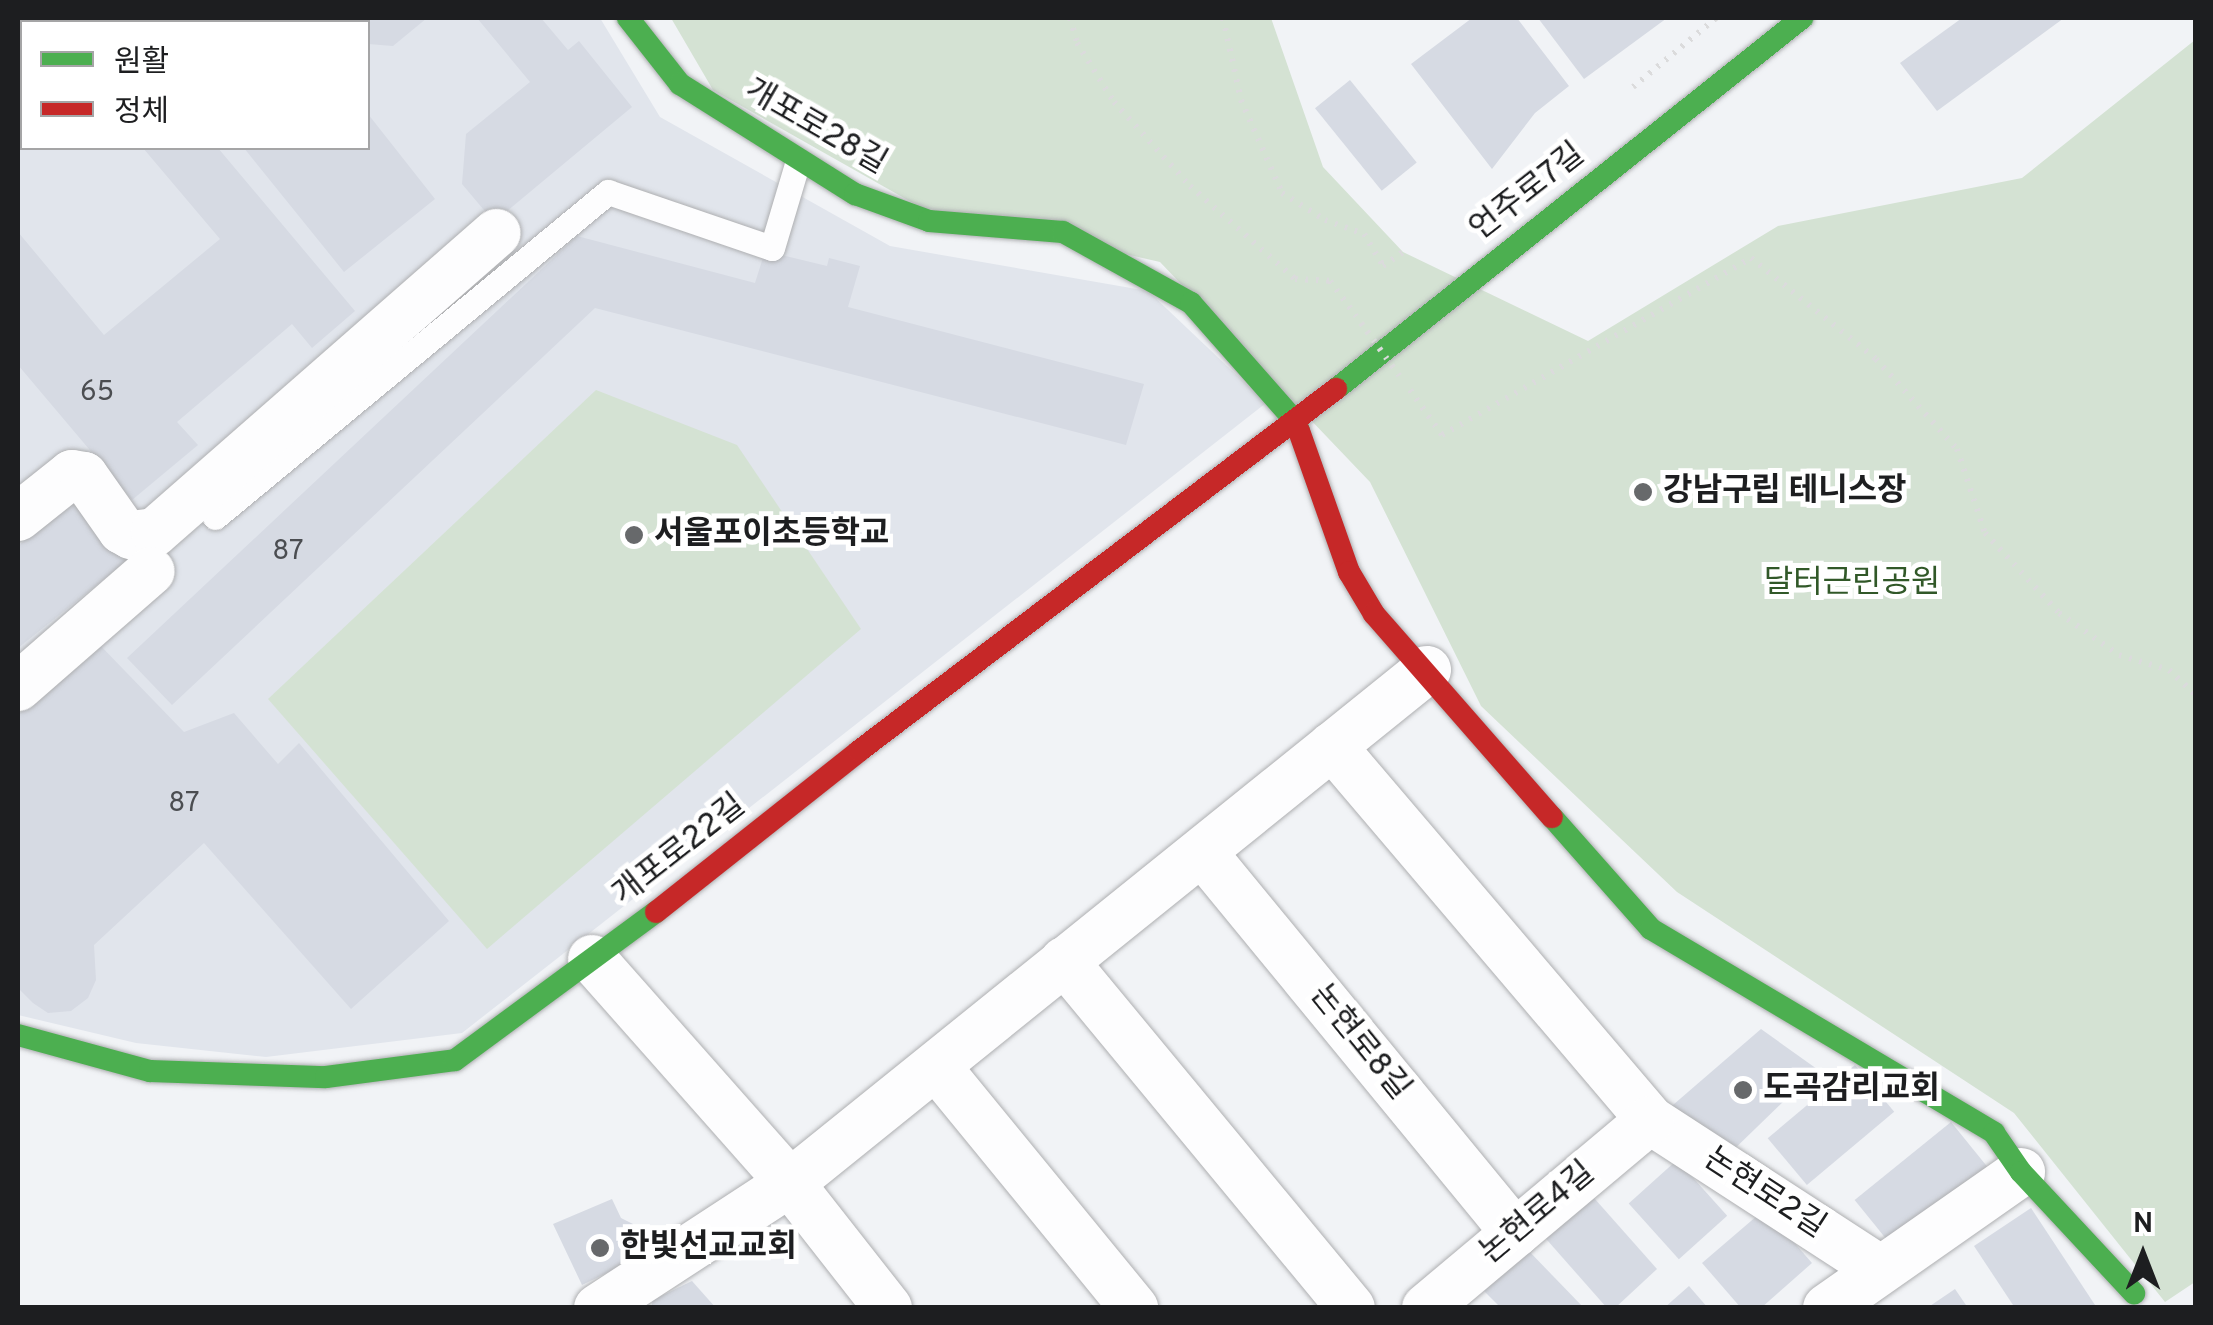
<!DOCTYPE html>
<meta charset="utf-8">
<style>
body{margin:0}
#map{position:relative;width:2213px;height:1325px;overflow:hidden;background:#f1f3f6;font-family:Overpass,"Noto Sans KR",sans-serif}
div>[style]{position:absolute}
.built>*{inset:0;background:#e1e5ec}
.green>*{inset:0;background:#d4e2d3}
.building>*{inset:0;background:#d6dae3;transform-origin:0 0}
.path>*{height:6px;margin-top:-3px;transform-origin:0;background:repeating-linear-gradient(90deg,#dbdbdc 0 2.5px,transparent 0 10.5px)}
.roads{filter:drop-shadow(0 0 2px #aeafb1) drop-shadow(0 0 2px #aeafb1)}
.lane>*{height:25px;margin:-12.5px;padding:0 12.5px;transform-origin:12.5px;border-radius:12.5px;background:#fdfdfe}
.street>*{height:48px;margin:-24px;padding:0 24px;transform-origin:24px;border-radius:24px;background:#fdfdfe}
.fast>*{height:22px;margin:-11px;padding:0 11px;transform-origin:11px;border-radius:11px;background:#4caf50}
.jam>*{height:22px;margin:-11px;padding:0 11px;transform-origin:11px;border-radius:11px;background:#c62828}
.path-bridge>*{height:6px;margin-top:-3px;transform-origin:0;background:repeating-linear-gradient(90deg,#dbdbdc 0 2.5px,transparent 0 10.5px)}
.dots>*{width:28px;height:28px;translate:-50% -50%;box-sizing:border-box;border:5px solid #fff;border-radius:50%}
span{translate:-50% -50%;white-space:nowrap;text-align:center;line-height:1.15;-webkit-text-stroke:10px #fff;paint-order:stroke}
.number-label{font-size:28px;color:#4b4d51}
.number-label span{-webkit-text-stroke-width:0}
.street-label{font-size:32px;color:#1d1e20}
.poi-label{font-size:32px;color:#1d1e20;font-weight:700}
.left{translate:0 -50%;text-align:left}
.park-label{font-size:32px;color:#315828}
.frame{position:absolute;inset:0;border:20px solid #1d1e20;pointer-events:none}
.legend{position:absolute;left:20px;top:20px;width:350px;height:130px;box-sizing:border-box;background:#fff;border:2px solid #a5a5a6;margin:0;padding:12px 18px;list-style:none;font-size:30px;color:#1d1e20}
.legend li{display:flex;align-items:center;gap:20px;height:50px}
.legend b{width:50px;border:2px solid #a5a5a6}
.north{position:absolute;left:2093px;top:1205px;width:100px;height:100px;-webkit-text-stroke:8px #fff;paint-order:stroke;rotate:0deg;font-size:28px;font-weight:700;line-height:40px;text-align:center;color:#1d1e20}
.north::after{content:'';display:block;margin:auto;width:35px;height:45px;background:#1d1e20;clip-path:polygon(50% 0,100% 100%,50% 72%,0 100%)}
</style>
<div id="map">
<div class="built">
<div style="clip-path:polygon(evenodd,18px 18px,600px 18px,660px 117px,890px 246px,1148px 291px,1266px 403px,462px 1033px,266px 1057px,136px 1043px,18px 1015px,18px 18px,22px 22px,368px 22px,368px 148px,22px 148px,22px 22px)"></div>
</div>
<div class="green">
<div style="clip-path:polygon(671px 18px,1271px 18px,1323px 167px,1403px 252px,1588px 341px,1778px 226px,2022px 178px,2195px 40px,2195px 1282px,2165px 1302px,2014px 1113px,1677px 892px,1481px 706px,1370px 482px,1160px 262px,920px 207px,713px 90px)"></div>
<div style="clip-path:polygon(596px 390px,737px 445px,861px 629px,487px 949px,268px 699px)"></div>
</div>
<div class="building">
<div style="clip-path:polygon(18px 18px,109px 18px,113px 22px,22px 22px,22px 136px,18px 140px)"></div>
<div style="clip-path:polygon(323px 18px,427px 18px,393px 46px,368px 44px,368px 22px,327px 22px)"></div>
<div style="clip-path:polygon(477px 18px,541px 18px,568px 50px,579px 41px,632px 107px,494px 222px,462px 184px,466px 134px,530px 82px)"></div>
<div style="clip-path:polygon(1472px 18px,1517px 18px,1569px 86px,1535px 113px,1492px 169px,1411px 64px)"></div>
<div style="clip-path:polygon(1538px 18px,1667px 18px,1584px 79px)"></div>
<div style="clip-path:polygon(1962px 18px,2064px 18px,1937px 111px,1900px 63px)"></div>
<div style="left:1350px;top:80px;width:106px;height:45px;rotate:51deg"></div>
<div style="clip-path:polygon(368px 114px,435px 199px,344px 272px,244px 148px,368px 148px)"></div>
<div style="clip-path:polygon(143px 148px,218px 148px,355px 311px,312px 348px,292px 324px,177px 422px,198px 445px,132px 500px,18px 365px,18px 232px,104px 335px,220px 239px)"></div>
<div style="clip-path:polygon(577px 236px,755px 283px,765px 251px,827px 266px,829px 258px,860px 266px,848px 307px,1144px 384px,1126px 445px,595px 308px,172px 705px,127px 658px)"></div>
<div style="clip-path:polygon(78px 497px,129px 559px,18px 648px,18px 546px)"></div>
<div style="clip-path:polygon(96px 641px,184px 732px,234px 713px,278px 764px,299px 743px,449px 921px,351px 1009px,204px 843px,94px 945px,96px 980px,88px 998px,71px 1011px,48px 1013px,33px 1003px,18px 988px,18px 715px)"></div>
<div style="clip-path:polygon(1761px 1029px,1817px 1069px,1724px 1159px,1666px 1111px)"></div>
<div style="left:1855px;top:1065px;width:61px;height:114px;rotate:50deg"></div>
<div style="left:1951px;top:1122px;width:58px;height:124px;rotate:51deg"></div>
<div style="left:1677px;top:1160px;width:75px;height:65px;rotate:48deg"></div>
<div style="clip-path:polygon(1587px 1190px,1657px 1269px,1615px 1308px,1607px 1308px,1540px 1232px)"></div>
<div style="clip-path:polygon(612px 1199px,621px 1218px,633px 1224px,630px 1238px,640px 1257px,582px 1285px,553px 1224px)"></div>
<div style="clip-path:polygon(2031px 1208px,2097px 1308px,2015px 1308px,1974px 1246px)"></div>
<div style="clip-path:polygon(1765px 1209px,1812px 1263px,1761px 1308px,1741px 1308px,1702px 1263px)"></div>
<div style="clip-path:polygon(1524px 1246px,1584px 1308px,1501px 1308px,1481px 1288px)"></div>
<div style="clip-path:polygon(692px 1281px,716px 1308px,651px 1308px,653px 1300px)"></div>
<div style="clip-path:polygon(1689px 1286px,1708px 1308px,1664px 1308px)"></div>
<div style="clip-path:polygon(1955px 1289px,1968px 1308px,1927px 1308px)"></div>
</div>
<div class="path">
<div style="left:1070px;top:18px;width:26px;rotate:74deg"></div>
<div style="left:1077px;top:43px;width:70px;rotate:57.9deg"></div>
<div style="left:1114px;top:102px;width:113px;rotate:47.9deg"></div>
<div style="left:1190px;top:186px;width:140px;rotate:41.5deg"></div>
<div style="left:1295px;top:279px;width:35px;rotate:3deg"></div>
<div style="left:1330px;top:281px;width:44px;rotate:53.4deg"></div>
<div style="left:1223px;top:18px;width:84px;rotate:77.6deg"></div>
<div style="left:1241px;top:100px;width:102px;rotate:66.2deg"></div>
<div style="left:1282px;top:193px;width:51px;rotate:32.1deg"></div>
<div style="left:1325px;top:220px;width:41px;rotate:19.7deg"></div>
<div style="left:1364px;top:234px;width:37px;rotate:59deg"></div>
<div style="left:1383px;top:266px;width:24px;rotate:-35deg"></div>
<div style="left:1633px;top:87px;width:108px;rotate:-39.7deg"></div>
<div style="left:1410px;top:390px;width:55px;rotate:54.6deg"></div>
<div style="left:1442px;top:435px;width:356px;rotate:-29.8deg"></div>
<div style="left:1751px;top:258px;width:161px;rotate:38.9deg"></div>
<div style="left:1876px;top:359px;width:121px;rotate:48deg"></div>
<div style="left:1957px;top:449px;width:89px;rotate:71.6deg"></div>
<div style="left:1985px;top:533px;width:109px;rotate:47.2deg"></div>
<div style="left:2059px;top:613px;width:73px;rotate:35deg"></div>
<div style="left:2119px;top:655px;width:52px;rotate:16.7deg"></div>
<div style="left:2169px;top:670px;width:37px;rotate:43deg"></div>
</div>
<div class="roads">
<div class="lane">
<div style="left:215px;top:517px;width:510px;rotate:-39.59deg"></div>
<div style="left:608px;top:192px;width:173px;rotate:18.9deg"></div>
<div style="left:772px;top:248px;width:91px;rotate:-73.4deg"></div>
</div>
<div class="street">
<div style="left:18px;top:517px;width:69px;rotate:-38.5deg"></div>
<div style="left:72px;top:474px;width:12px;rotate:9deg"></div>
<div style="left:84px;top:476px;width:66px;rotate:54.9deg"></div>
<div style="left:122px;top:530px;width:10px;rotate:29deg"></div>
<div style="left:131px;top:535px;width:24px;rotate:-7deg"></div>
<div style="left:155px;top:532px;width:454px;rotate:-41.2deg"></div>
<div style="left:18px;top:687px;width:176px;rotate:-41.1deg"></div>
<div style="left:1332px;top:746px;width:491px;rotate:49.6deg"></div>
<div style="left:1650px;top:1120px;width:272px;rotate:33deg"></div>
<div style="left:1203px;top:853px;width:492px;rotate:50.6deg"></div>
<div style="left:592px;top:959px;width:299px;rotate:48.5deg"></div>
<div style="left:790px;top:1183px;width:159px;rotate:51.9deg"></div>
<div style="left:1064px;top:961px;width:450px;rotate:50.4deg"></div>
<div style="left:936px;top:1066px;width:313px;rotate:50.7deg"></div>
<div style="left:598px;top:1308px;width:229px;rotate:-33.1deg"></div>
<div style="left:790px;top:1183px;width:818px;rotate:-38.85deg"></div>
<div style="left:1426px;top:1308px;width:292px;rotate:-40deg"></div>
<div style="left:1827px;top:1308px;width:237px;rotate:-35deg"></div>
</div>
<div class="fast">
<div style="left:628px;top:18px;width:84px;rotate:51.8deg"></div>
<div style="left:680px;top:84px;width:207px;rotate:32.2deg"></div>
<div style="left:855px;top:194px;width:79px;rotate:20deg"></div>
<div style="left:929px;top:221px;width:134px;rotate:4.7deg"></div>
<div style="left:1063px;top:232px;width:146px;rotate:29deg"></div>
<div style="left:1191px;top:303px;width:157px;rotate:48.6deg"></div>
<div style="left:1295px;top:421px;width:11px;rotate:68deg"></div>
<div style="left:1336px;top:389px;width:596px;rotate:-38.52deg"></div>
<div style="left:1552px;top:817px;width:149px;rotate:48.5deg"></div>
<div style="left:1651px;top:929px;width:399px;rotate:30.7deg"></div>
<div style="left:1994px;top:1133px;width:47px;rotate:55.3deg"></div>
<div style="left:2021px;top:1172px;width:166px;rotate:47deg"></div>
<div style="left:18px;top:1035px;width:137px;rotate:15.3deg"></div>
<div style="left:150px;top:1071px;width:176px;rotate:2deg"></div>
<div style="left:326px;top:1077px;width:130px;rotate:-7.5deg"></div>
<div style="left:455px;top:1060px;width:250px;rotate:-36.4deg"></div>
</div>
<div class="jam">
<div style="left:1299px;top:431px;width:150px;rotate:70.5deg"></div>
<div style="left:1349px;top:572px;width:49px;rotate:59.2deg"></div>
<div style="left:1374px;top:614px;width:270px;rotate:48.8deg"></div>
<div style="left:656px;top:912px;width:259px;rotate:-38.4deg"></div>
<div style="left:859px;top:751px;width:599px;rotate:-37.2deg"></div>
</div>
</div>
<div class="path-bridge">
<div style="left:1361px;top:323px;width:72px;rotate:54.1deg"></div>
</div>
<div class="dots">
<div style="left:1643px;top:492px;background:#67696b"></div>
<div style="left:634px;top:535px;background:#67696b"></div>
<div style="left:1743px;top:1090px;background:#67696b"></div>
<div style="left:600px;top:1248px;background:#67696b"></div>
</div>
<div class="number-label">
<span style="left:97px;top:393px">65</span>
<span style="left:288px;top:552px">87</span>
<span style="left:184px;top:804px">87</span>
</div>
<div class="street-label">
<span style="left:815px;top:128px;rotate:30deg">개포로28길</span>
<span style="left:1528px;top:193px;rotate:-38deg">언주로7길</span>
<span style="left:680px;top:851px;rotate:-38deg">개포로22길</span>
<span style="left:1359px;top:1043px;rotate:51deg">논현로8길</span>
<span style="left:1764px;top:1194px;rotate:33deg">논현로2길</span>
<span style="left:1538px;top:1214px;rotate:-40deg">논현로4길</span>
</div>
<div class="poi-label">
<span class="left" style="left:1663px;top:492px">강남구립 테니스장</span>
<span class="left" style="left:654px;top:535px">서울포이초등학교</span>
<span class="left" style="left:1763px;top:1090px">도곡감리교회</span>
<span class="left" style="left:620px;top:1248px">한빛선교교회</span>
</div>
<div class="park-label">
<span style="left:1852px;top:584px">달터근린공원</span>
</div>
<div class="frame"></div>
<ul class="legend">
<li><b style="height:12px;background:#4caf50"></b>원활</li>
<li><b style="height:12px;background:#c62828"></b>정체</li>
</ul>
<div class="north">N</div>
</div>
